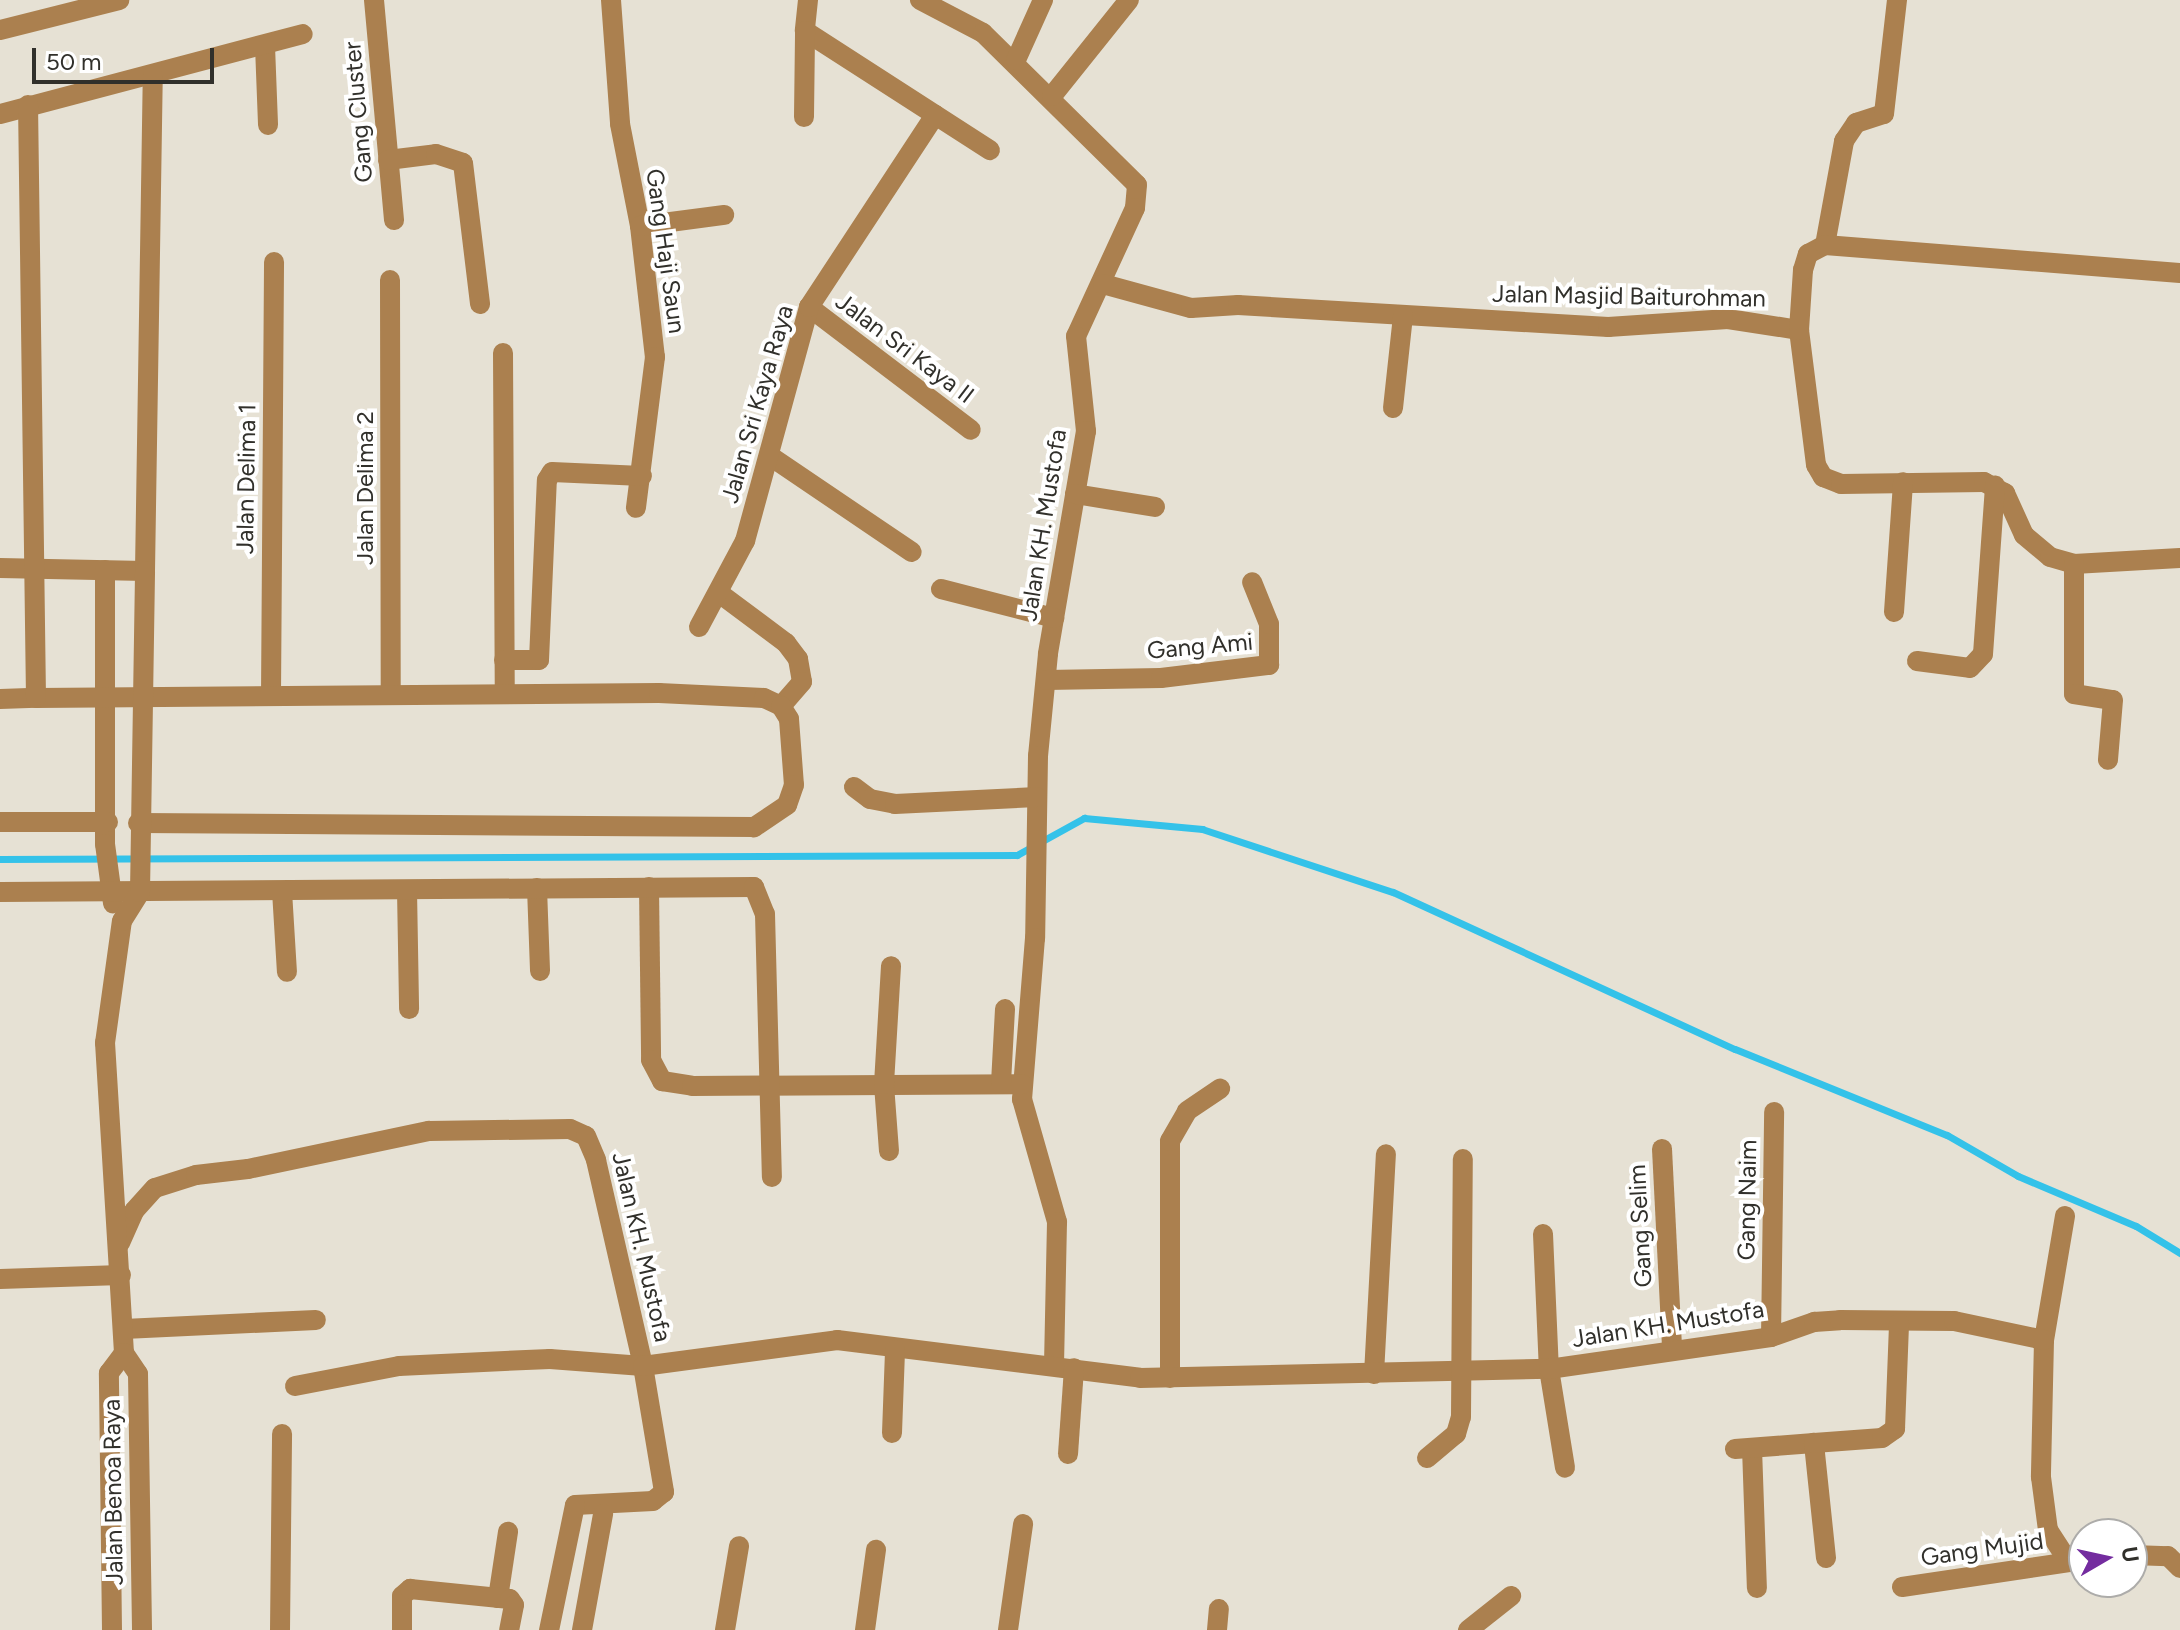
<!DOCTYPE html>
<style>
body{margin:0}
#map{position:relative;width:2180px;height:1630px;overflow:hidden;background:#e6e1d4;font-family:Figtree,sans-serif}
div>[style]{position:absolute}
.stream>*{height:7px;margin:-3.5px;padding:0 3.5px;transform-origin:3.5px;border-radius:3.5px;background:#34c2e9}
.minor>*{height:20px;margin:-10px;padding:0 10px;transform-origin:10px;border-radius:10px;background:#ab804f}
span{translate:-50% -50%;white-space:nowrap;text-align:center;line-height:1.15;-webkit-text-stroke:8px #fff;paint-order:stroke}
.street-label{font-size:24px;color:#31302b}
.north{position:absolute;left:2068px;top:1518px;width:80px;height:80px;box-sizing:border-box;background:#fff;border:2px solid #adacaa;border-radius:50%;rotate:81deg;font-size:22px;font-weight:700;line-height:32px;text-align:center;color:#31302b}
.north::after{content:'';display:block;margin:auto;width:28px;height:36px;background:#742c9f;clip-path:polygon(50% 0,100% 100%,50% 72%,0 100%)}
.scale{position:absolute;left:32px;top:48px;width:182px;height:36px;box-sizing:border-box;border:4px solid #31302b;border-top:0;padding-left:10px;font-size:24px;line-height:28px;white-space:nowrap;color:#31302b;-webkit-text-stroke:6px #fff;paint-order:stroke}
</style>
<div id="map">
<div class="stream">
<div style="left:0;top:859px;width:1017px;rotate:-0.23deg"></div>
<div style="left:1017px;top:855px;width:77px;rotate:-28.9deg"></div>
<div style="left:1084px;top:818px;width:119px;rotate:5.3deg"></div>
<div style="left:1202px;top:829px;width:201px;rotate:18.3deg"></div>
<div style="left:1393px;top:892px;width:376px;rotate:24.7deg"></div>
<div style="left:1735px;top:1049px;width:229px;rotate:22.1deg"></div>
<div style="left:1947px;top:1135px;width:82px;rotate:30deg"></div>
<div style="left:2018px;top:1176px;width:128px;rotate:23deg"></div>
<div style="left:2136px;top:1226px;width:52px;rotate:31.5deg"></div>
</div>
<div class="minor">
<div style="left:374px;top:0;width:221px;rotate:84.8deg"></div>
<div style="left:611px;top:0;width:124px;rotate:85.8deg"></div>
<div style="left:620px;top:124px;width:104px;rotate:78.9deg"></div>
<div style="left:640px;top:226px;width:132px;rotate:83.5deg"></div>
<div style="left:655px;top:357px;width:152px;rotate:97.2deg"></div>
<div style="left:808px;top:0;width:31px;rotate:96deg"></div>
<div style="left:805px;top:31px;width:220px;rotate:32.8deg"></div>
<div style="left:920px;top:0;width:71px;rotate:27.6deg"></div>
<div style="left:983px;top:33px;width:216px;rotate:44.6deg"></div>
<div style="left:1137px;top:185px;width:23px;rotate:95deg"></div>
<div style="left:1135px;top:208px;width:141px;rotate:114.7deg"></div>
<div style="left:1076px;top:336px;width:96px;rotate:84deg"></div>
<div style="left:1086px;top:431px;width:226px;rotate:99.7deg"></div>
<div style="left:1048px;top:654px;width:102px;rotate:95.6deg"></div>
<div style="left:1038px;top:756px;width:182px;rotate:90.9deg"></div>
<div style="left:1035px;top:938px;width:162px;rotate:94.6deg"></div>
<div style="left:1022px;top:1099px;width:128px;rotate:74.1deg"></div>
<div style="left:1057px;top:1222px;width:143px;rotate:91.2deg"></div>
<div style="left:0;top:30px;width:123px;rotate:-14.1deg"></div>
<div style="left:265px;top:46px;width:79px;rotate:87.8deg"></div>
<div style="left:1016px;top:60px;width:66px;rotate:-65.8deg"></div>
<div style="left:1052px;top:96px;width:123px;rotate:-51.3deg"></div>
<div style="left:0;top:114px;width:313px;rotate:-14.8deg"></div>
<div style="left:804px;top:117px;width:86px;rotate:-89.3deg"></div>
<div style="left:388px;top:160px;width:48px;rotate:-7.1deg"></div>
<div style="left:436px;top:154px;width:28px;rotate:18deg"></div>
<div style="left:463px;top:163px;width:142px;rotate:83.1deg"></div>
<div style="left:640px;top:226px;width:85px;rotate:-7.5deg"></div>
<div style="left:1825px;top:245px;width:106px;rotate:-79.6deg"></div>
<div style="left:1844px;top:141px;width:22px;rotate:-56deg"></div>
<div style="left:1856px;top:123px;width:29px;rotate:-18deg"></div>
<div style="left:1884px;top:114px;width:115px;rotate:-83.5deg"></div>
<div style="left:390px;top:280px;width:415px;rotate:89.9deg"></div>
<div style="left:1103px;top:284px;width:91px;rotate:15.3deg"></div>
<div style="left:1191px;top:308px;width:47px;rotate:-3.7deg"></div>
<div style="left:1238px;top:305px;width:371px;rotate:3.4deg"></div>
<div style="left:1608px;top:327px;width:120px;rotate:-3.8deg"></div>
<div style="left:1728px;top:319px;width:72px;rotate:8.8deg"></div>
<div style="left:1799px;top:330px;width:136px;rotate:82.8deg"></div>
<div style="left:1816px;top:465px;width:14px;rotate:60deg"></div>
<div style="left:1823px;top:477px;width:19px;rotate:21deg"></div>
<div style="left:1841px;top:484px;width:143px;rotate:-0.8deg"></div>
<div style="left:1984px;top:482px;width:24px;rotate:28deg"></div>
<div style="left:2005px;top:493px;width:46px;rotate:65.7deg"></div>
<div style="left:2024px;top:535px;width:34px;rotate:40deg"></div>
<div style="left:2050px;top:557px;width:25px;rotate:16deg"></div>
<div style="left:2074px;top:564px;width:106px;rotate:-3.2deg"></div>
<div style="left:809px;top:307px;width:203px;rotate:37.2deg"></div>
<div style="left:1799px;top:330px;width:60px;rotate:-86.2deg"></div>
<div style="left:1803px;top:270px;width:17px;rotate:-73deg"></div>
<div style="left:1808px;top:254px;width:19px;rotate:-28deg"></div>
<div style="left:1825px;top:245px;width:356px;rotate:4.5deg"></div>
<div style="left:503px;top:353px;width:341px;rotate:89.7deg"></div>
<div style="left:1393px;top:408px;width:93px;rotate:-83.8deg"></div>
<div style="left:770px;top:456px;width:171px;rotate:34.1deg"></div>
<div style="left:1075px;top:494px;width:81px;rotate:9.2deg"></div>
<div style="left:2074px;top:564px;width:130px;rotate:90deg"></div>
<div style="left:2074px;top:694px;width:39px;rotate:9deg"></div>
<div style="left:2113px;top:700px;width:60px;rotate:94.8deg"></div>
<div style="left:0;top:568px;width:145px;rotate:1.2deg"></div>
<div style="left:145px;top:571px;width:495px;rotate:-89.1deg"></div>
<div style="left:105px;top:570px;width:274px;rotate:90deg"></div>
<div style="left:105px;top:844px;width:60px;rotate:82.3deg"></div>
<div style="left:941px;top:589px;width:117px;rotate:14.4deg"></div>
<div style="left:719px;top:593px;width:84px;rotate:36.7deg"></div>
<div style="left:786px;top:643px;width:20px;rotate:53deg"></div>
<div style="left:798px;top:659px;width:23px;rotate:80deg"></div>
<div style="left:802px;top:682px;width:32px;rotate:131deg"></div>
<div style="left:1894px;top:612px;width:130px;rotate:-86deg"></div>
<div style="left:699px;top:627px;width:98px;rotate:-61.9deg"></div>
<div style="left:745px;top:541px;width:243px;rotate:-74.7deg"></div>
<div style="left:809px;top:307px;width:230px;rotate:-56.7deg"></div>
<div style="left:504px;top:660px;width:35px"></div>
<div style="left:539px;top:660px;width:180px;rotate:-87.5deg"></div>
<div style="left:547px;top:480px;width:9px;rotate:-58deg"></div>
<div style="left:552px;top:472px;width:90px;rotate:2.5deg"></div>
<div style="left:1917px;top:661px;width:53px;rotate:7.5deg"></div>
<div style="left:1970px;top:668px;width:19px;rotate:-47deg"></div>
<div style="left:1983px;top:654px;width:169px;rotate:-85.9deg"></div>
<div style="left:1047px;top:680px;width:114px;rotate:-1deg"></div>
<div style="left:1161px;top:678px;width:109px;rotate:-6.9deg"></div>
<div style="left:1269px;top:665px;width:41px;rotate:-90deg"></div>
<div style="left:1269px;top:624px;width:45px;rotate:-112deg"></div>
<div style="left:271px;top:696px;width:434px;rotate:-89.6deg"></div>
<div style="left:36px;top:698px;width:623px;rotate:-0.46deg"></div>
<div style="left:659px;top:693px;width:105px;rotate:2.7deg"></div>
<div style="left:764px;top:698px;width:19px;rotate:25deg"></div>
<div style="left:781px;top:706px;width:15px;rotate:58deg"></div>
<div style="left:789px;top:719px;width:66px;rotate:85.7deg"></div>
<div style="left:794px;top:785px;width:21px;rotate:109deg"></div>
<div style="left:787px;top:805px;width:40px;rotate:146deg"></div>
<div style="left:754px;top:827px;width:616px;rotate:-179.63deg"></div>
<div style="left:0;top:699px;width:36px;rotate:-2deg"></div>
<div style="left:36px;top:698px;width:593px;rotate:-90.77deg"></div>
<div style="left:854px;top:787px;width:20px;rotate:37deg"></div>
<div style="left:870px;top:799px;width:25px;rotate:11deg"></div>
<div style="left:895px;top:804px;width:142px;rotate:-2.8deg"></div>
<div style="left:0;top:822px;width:108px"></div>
<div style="left:649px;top:887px;width:173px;rotate:89.3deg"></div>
<div style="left:651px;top:1060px;width:24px;rotate:62deg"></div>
<div style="left:662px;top:1081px;width:30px;rotate:9deg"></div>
<div style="left:692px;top:1086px;width:330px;rotate:-0.3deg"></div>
<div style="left:537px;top:888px;width:83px;rotate:87.9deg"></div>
<div style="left:407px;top:890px;width:119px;rotate:89deg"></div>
<div style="left:282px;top:891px;width:81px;rotate:86.5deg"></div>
<div style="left:0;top:892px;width:754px;rotate:-0.38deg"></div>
<div style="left:754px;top:887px;width:29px;rotate:68deg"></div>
<div style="left:765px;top:914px;width:263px;rotate:88.5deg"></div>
<div style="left:1001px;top:1083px;width:74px;rotate:-86.9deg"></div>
<div style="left:1662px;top:1149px;width:199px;rotate:87.1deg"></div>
<div style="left:889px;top:1151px;width:67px;rotate:-94.3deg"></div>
<div style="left:884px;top:1084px;width:118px;rotate:-86.6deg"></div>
<div style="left:2065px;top:1216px;width:126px;rotate:99.6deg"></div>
<div style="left:2044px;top:1340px;width:137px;rotate:91.3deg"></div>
<div style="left:2041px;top:1477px;width:53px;rotate:82.5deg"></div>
<div style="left:2048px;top:1530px;width:38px;rotate:57deg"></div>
<div style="left:2069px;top:1562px;width:15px;rotate:-8deg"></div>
<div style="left:1543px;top:1234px;width:135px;rotate:87.5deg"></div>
<div style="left:1549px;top:1369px;width:100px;rotate:80.8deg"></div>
<div style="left:120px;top:1243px;width:35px;rotate:-66deg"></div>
<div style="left:134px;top:1211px;width:31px;rotate:-48deg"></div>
<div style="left:155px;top:1188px;width:43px;rotate:-17.6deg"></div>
<div style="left:196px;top:1175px;width:52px;rotate:-6.6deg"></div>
<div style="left:248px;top:1169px;width:185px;rotate:-11.9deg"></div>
<div style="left:429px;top:1131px;width:141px;rotate:-0.8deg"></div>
<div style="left:570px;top:1129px;width:17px;rotate:24deg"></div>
<div style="left:586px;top:1136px;width:26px;rotate:67deg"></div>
<div style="left:596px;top:1160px;width:211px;rotate:77.1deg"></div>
<div style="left:643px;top:1366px;width:128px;rotate:80.5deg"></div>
<div style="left:664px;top:1492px;width:14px;rotate:141deg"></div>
<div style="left:653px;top:1501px;width:78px;rotate:177.1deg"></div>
<div style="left:575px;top:1505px;width:128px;rotate:101.7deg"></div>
<div style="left:0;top:1279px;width:121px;rotate:-1.9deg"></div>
<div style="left:124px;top:1329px;width:192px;rotate:-2.7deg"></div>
<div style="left:1771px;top:1337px;width:225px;rotate:-89.2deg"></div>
<div style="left:124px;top:1353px;width:311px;rotate:-93.5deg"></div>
<div style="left:105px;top:1043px;width:123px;rotate:-82.1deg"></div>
<div style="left:122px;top:921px;width:34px;rotate:-58deg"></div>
<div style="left:140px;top:892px;width:321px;rotate:-89.1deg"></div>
<div style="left:124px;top:1353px;width:25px;rotate:56deg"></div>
<div style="left:138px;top:1374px;width:256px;rotate:89.1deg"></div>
<div style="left:1374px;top:1374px;width:220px;rotate:-86.9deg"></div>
<div style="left:1170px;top:1378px;width:237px;rotate:-90deg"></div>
<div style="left:1170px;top:1141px;width:34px;rotate:-60deg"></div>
<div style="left:1187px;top:1111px;width:40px;rotate:-34deg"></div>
<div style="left:295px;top:1386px;width:106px;rotate:-10.9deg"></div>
<div style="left:399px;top:1366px;width:151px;rotate:-2.7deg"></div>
<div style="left:550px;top:1359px;width:93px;rotate:4.3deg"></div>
<div style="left:643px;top:1366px;width:196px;rotate:-7.6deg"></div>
<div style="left:837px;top:1340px;width:305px;rotate:7.1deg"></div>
<div style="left:1140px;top:1378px;width:409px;rotate:-1.3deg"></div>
<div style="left:1549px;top:1369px;width:224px;rotate:-8.2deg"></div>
<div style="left:1771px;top:1337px;width:46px;rotate:-19.2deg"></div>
<div style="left:1814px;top:1322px;width:26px;rotate:-4deg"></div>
<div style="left:1840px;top:1320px;width:114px;rotate:0.5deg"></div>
<div style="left:1954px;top:1321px;width:92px;rotate:11.9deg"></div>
<div style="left:892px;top:1433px;width:83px;rotate:-87.9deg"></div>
<div style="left:1752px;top:1448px;width:140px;rotate:88deg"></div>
<div style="left:1735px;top:1449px;width:79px;rotate:-4.3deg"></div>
<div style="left:1068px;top:1454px;width:86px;rotate:-86deg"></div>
<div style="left:1427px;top:1458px;width:38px;rotate:-40deg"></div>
<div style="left:1456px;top:1434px;width:18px;rotate:-74deg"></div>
<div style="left:1461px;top:1417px;width:258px;rotate:-89.6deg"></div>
<div style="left:2132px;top:1555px;width:36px;rotate:2deg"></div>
<div style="left:2168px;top:1556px;width:17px;rotate:45deg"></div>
<div style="left:1826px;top:1558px;width:116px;rotate:-96deg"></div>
<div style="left:1814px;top:1443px;width:68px;rotate:-4.2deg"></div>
<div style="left:1882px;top:1438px;width:16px;rotate:-35deg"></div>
<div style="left:1895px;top:1429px;width:106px;rotate:-87.8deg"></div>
<div style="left:1902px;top:1587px;width:169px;rotate:-8.5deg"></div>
<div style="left:498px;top:1598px;width:67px;rotate:-81.4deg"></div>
<div style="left:112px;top:1630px;width:257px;rotate:-90.7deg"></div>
<div style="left:109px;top:1373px;width:25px;rotate:-53deg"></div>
<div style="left:280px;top:1630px;width:196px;rotate:-89.4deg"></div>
<div style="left:402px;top:1630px;width:34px;rotate:-90deg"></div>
<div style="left:402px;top:1596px;width:11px;rotate:-41deg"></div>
<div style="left:410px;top:1589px;width:100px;rotate:5.7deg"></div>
<div style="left:510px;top:1599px;width:7px;rotate:56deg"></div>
<div style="left:514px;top:1605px;width:25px;rotate:101deg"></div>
<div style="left:582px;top:1630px;width:118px;rotate:-79.7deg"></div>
<div style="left:725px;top:1630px;width:85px;rotate:-80.5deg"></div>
<div style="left:865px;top:1630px;width:81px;rotate:-82.2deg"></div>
<div style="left:1008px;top:1630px;width:107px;rotate:-81.9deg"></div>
<div style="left:1217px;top:1630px;width:21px;rotate:-85deg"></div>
<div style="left:1468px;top:1630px;width:55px;rotate:-38.3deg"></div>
</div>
<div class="street-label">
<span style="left:358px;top:112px;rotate:-95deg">Gang Cluster</span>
<span style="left:666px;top:251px;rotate:82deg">Gang Haji Saun</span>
<span style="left:1629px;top:296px;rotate:1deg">Jalan Masjid Baiturohman</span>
<span style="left:905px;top:348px;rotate:37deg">Jalan Sri Kaya II</span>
<span style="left:757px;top:404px;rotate:-74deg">Jalan Sri Kaya Raya</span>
<span style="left:246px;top:479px;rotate:-89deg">Jalan Delima 1</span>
<span style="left:365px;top:488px;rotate:-90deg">Jalan Delima 2</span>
<span style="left:1043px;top:525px;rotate:-81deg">Jalan KH. Mustofa</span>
<span style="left:1200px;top:646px;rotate:-5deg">Gang Ami</span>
<span style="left:1747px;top:1200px;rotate:-89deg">Gang Naim</span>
<span style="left:1640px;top:1226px;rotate:-93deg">Gang Selim</span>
<span style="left:642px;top:1247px;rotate:77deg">Jalan KH. Mustofa</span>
<span style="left:1668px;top:1324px;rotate:-9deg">Jalan KH. Mustofa</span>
<span style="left:113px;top:1492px;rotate:-91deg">Jalan Benoa Raya</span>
<span style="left:1982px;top:1549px;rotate:-8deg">Gang Mujid</span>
</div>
<div class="north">U</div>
<div class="scale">50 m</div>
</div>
